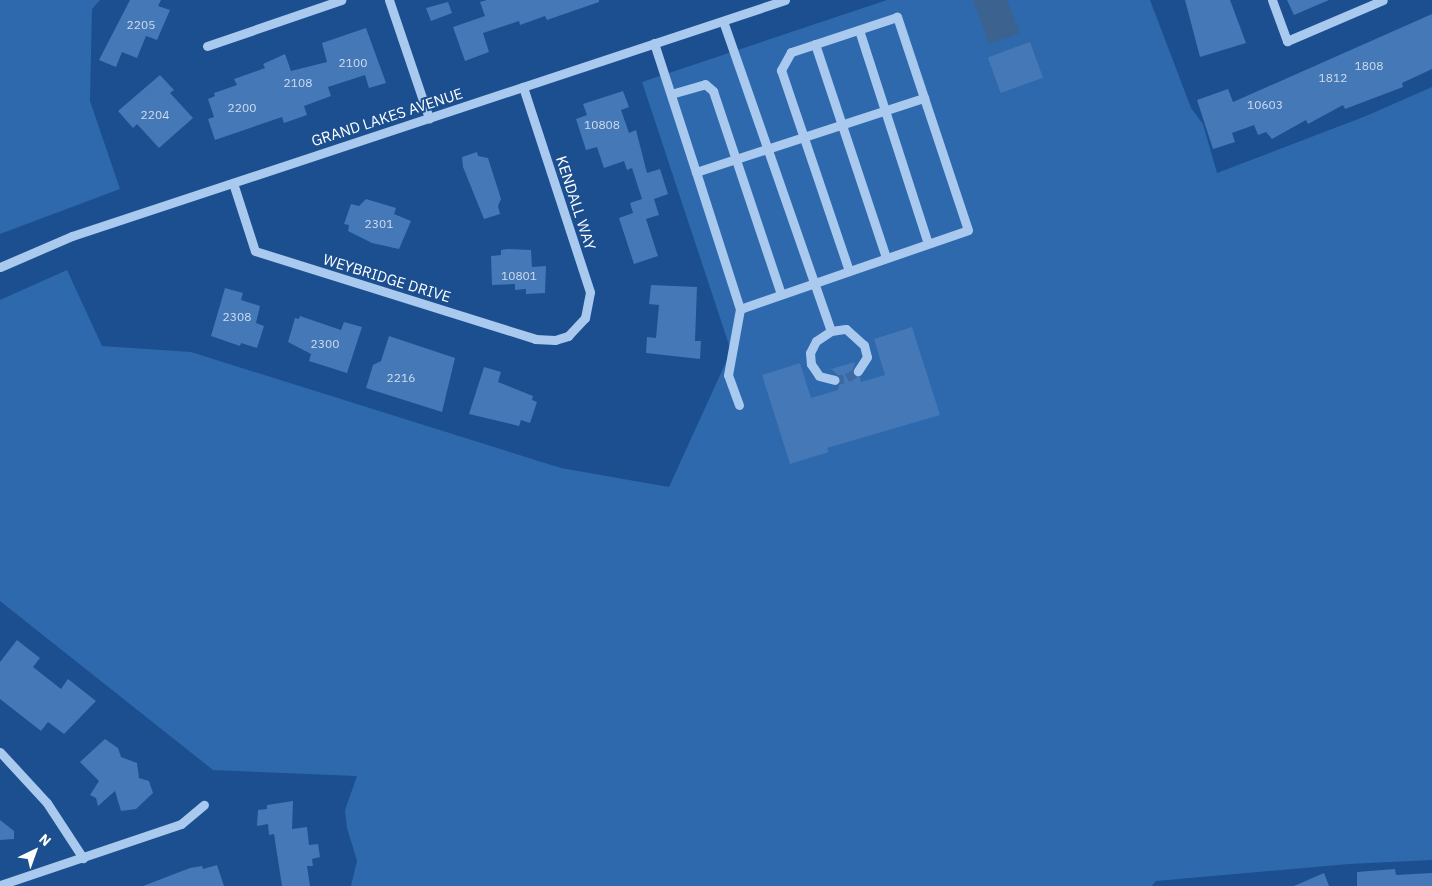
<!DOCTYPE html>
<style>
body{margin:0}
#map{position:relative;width:1432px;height:886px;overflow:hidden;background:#1b4f8f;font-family:"IBM Plex Sans",sans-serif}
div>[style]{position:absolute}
.green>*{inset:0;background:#2e69ad}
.water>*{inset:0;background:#3c6290}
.building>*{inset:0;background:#4478b7;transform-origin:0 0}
.minor-tunnel>*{height:9px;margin-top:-4.5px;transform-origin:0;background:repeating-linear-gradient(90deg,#3d69a0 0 9px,transparent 0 13.5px)}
.minor>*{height:9px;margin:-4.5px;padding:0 4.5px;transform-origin:4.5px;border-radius:4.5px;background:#a9c9ee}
span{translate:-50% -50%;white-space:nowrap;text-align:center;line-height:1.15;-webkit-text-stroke:4px #1b4f8f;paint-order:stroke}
.number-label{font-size:12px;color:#d0dded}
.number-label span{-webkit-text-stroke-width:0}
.street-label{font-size:15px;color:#fff}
.north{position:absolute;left:10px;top:826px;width:50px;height:50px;-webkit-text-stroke:4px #1b4f8f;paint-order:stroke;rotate:42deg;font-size:14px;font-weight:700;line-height:20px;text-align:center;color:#fff}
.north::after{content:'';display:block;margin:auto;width:18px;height:22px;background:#fff;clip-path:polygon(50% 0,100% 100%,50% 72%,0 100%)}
</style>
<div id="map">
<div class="green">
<div style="clip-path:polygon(0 0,100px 0,92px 9px,90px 101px,120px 189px,0 234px)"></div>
<div style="clip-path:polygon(887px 0,1150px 0,1191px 108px,1203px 124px,1217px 173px,1366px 116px,1432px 87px,1432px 860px,1349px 864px,1156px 881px,1152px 886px,351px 886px,357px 861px,347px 828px,345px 810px,357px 776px,213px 770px,0 601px,0 300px,67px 270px,102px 346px,191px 352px,561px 468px,669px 487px,731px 351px,642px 82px)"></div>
</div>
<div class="water">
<div style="clip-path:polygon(973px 0,1007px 0,1020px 33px,989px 44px)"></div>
</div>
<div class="building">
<div style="clip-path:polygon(130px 0,161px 0,158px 6px,170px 10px,157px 40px,146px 36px,137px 58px,122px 52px,116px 67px,99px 60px)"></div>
<div style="clip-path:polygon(487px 0,599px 0,599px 2px,547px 20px,545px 16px,520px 25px,519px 21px,483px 33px,489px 52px,465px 61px,453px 27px,485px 16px,480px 2px)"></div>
<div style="clip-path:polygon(1185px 0,1230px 0,1246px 43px,1200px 57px)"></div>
<div style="clip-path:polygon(1287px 0,1329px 0,1294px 15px)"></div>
<div style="clip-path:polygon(448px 2px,452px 13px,431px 21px,426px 8px)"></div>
<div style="clip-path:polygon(1432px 14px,1432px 69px,1402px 83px,1403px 87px,1345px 109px,1343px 105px,1308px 124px,1306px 120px,1272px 139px,1266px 132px,1258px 135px,1254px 125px,1232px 133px,1235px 142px,1213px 149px,1197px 100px,1228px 89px,1233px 102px)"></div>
<div style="clip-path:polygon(366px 28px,386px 83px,369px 88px,365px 75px,328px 87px,331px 96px,304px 106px,307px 115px,284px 123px,282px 117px,215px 140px,208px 119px,214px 117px,208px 99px,215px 96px,214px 93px,237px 85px,234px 79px,265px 68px,263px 64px,285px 54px,291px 71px,327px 62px,322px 43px)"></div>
<div style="left:1030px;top:42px;width:38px;height:45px;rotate:70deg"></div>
<div style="clip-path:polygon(160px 75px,174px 90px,170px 93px,193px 118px,159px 148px,137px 124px,133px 128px,118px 111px)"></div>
<div style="clip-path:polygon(623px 91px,629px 107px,621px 110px,629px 133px,636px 130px,647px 173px,660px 169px,668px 194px,654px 199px,659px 215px,646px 219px,658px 256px,634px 264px,619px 218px,633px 213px,630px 203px,642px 199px,632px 168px,627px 170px,624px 161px,604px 168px,597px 147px,586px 150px,576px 119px,587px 115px,583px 104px)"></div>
<div style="clip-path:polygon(477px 152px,478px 156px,488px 158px,501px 199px,498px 206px,500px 214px,484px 219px,463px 167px,462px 157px)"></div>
<div style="clip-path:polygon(366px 199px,396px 208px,394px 214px,411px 221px,399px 249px,372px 243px,348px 231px,349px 225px,344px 224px,351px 204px,359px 206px)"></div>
<div style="clip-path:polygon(508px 249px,531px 250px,532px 267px,546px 266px,545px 293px,526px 294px,526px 289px,515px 290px,515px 284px,492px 285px,491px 256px,501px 255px,501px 250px)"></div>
<div style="clip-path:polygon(651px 285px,697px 287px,695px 341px,701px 341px,700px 359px,646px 353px,647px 337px,656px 338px,659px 305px,649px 304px)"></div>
<div style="clip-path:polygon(225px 288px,243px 293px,241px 300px,260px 306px,256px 323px,264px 326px,257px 348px,241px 343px,240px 346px,211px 336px)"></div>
<div style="clip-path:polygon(300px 316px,341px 330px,344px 322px,362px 327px,347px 373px,309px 361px,311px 354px,288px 342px,295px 318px,299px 319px)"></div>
<div style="clip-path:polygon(912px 327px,940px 415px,827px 448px,829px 452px,790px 464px,762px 375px,800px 363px,811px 398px,838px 390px,841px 378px,831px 369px,855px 362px,852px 373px,860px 377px,861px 382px,885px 375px,874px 339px)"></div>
<div style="clip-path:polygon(389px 336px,455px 358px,442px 412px,366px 388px,373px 365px,381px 361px)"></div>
<div style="clip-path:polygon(484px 367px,501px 372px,498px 382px,533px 396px,532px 400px,537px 402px,530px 423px,521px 420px,519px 426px,469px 414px)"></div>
<div style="clip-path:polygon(17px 640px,40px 658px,33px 667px,61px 689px,68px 679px,96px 701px,64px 734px,48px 722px,41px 731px,0 699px,0 662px)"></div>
<div style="clip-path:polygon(105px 739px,118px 748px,121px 757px,137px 763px,139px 778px,149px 781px,153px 793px,136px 809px,121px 811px,115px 791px,98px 806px,96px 798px,90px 795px,99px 781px,80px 762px)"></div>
<div style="clip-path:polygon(293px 801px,292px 829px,307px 827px,309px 845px,318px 844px,320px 857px,312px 859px,313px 866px,307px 866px,310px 886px,282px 886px,274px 834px,269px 835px,268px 824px,257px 826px,258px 810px,267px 809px,267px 805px)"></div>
<div style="clip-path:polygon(0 820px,14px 831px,14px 839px,0 840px)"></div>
<div style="clip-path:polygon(217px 865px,224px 886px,143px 886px,190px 868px,202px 866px,203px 869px)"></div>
<div style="clip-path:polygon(1395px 869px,1396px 875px,1432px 873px,1432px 886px,1357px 886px,1357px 872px)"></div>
<div style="clip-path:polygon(1324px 873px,1329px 886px,1294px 886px)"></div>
</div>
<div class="minor-tunnel">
<div style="left:835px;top:380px;width:12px;rotate:-9deg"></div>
<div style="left:847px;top:378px;width:13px;rotate:-32deg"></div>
</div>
<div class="minor">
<div style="left:389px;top:0;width:125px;rotate:71.3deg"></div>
<div style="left:1272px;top:0;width:44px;rotate:69.9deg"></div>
<div style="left:1287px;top:41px;width:104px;rotate:-23.1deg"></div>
<div style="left:723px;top:21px;width:328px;rotate:70.8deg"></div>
<div style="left:831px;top:331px;width:15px;rotate:-8deg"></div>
<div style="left:846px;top:329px;width:24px;rotate:42deg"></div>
<div style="left:864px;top:345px;width:12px;rotate:76deg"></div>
<div style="left:867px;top:357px;width:17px;rotate:123deg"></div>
<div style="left:859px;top:30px;width:224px;rotate:72.1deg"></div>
<div style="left:654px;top:43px;width:136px;rotate:72deg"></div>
<div style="left:696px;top:172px;width:240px;rotate:-18deg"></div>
<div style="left:815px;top:44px;width:225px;rotate:71.6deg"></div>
<div style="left:207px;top:46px;width:142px;rotate:-18.9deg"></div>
<div style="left:671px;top:94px;width:35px;rotate:-16deg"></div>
<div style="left:705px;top:84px;width:11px;rotate:41deg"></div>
<div style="left:713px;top:91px;width:214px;rotate:71.5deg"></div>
<div style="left:696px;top:172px;width:144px;rotate:72.2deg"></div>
<div style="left:740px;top:309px;width:241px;rotate:-19.1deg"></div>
<div style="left:968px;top:230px;width:225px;rotate:-108.4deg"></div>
<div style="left:897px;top:17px;width:112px;rotate:161.7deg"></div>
<div style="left:791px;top:52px;width:21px;rotate:119deg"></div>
<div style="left:781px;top:70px;width:212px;rotate:71.3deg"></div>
<div style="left:233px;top:183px;width:71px;rotate:72.1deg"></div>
<div style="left:255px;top:251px;width:294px;rotate:17.4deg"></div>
<div style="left:535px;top:339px;width:20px;rotate:3deg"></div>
<div style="left:555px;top:340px;width:14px;rotate:-17deg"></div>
<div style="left:568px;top:336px;width:25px;rotate:-47deg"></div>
<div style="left:585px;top:318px;width:26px;rotate:-79deg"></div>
<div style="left:590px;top:292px;width:216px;rotate:-108.1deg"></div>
<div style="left:0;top:267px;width:78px;rotate:-23.3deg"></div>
<div style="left:72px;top:236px;width:751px;rotate:-18.31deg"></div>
<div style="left:831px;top:331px;width:18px;rotate:146deg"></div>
<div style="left:816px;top:341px;width:13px;rotate:117deg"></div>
<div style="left:810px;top:353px;width:11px;rotate:85deg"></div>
<div style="left:811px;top:364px;width:14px;rotate:56deg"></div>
<div style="left:819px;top:376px;width:16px;rotate:14deg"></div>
<div style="left:739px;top:405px;width:32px;rotate:-110deg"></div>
<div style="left:728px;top:375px;width:67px;rotate:-79.7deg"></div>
<div style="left:0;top:752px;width:69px;rotate:47.3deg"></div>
<div style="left:47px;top:803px;width:66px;rotate:56.8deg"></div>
<div style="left:0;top:885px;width:191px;rotate:-18.6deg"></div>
<div style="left:181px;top:824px;width:30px;rotate:-40deg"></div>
</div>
<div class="number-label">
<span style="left:141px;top:25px">2205</span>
<span style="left:353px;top:63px">2100</span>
<span style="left:1369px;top:66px">1808</span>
<span style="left:1333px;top:78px">1812</span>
<span style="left:298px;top:83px">2108</span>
<span style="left:1265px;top:105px">10603</span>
<span style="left:242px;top:108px">2200</span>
<span style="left:155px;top:115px">2204</span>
<span style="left:602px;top:125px">10808</span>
<span style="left:379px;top:224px">2301</span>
<span style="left:519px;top:276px">10801</span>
<span style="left:237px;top:317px">2308</span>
<span style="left:325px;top:344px">2300</span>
<span style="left:401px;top:378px">2216</span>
</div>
<div class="street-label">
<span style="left:387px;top:117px;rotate:-18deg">GRAND LAKES AVENUE</span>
<span style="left:576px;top:203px;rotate:72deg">KENDALL WAY</span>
<span style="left:387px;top:278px;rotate:17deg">WEYBRIDGE DRIVE</span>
</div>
<div class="north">N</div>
</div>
